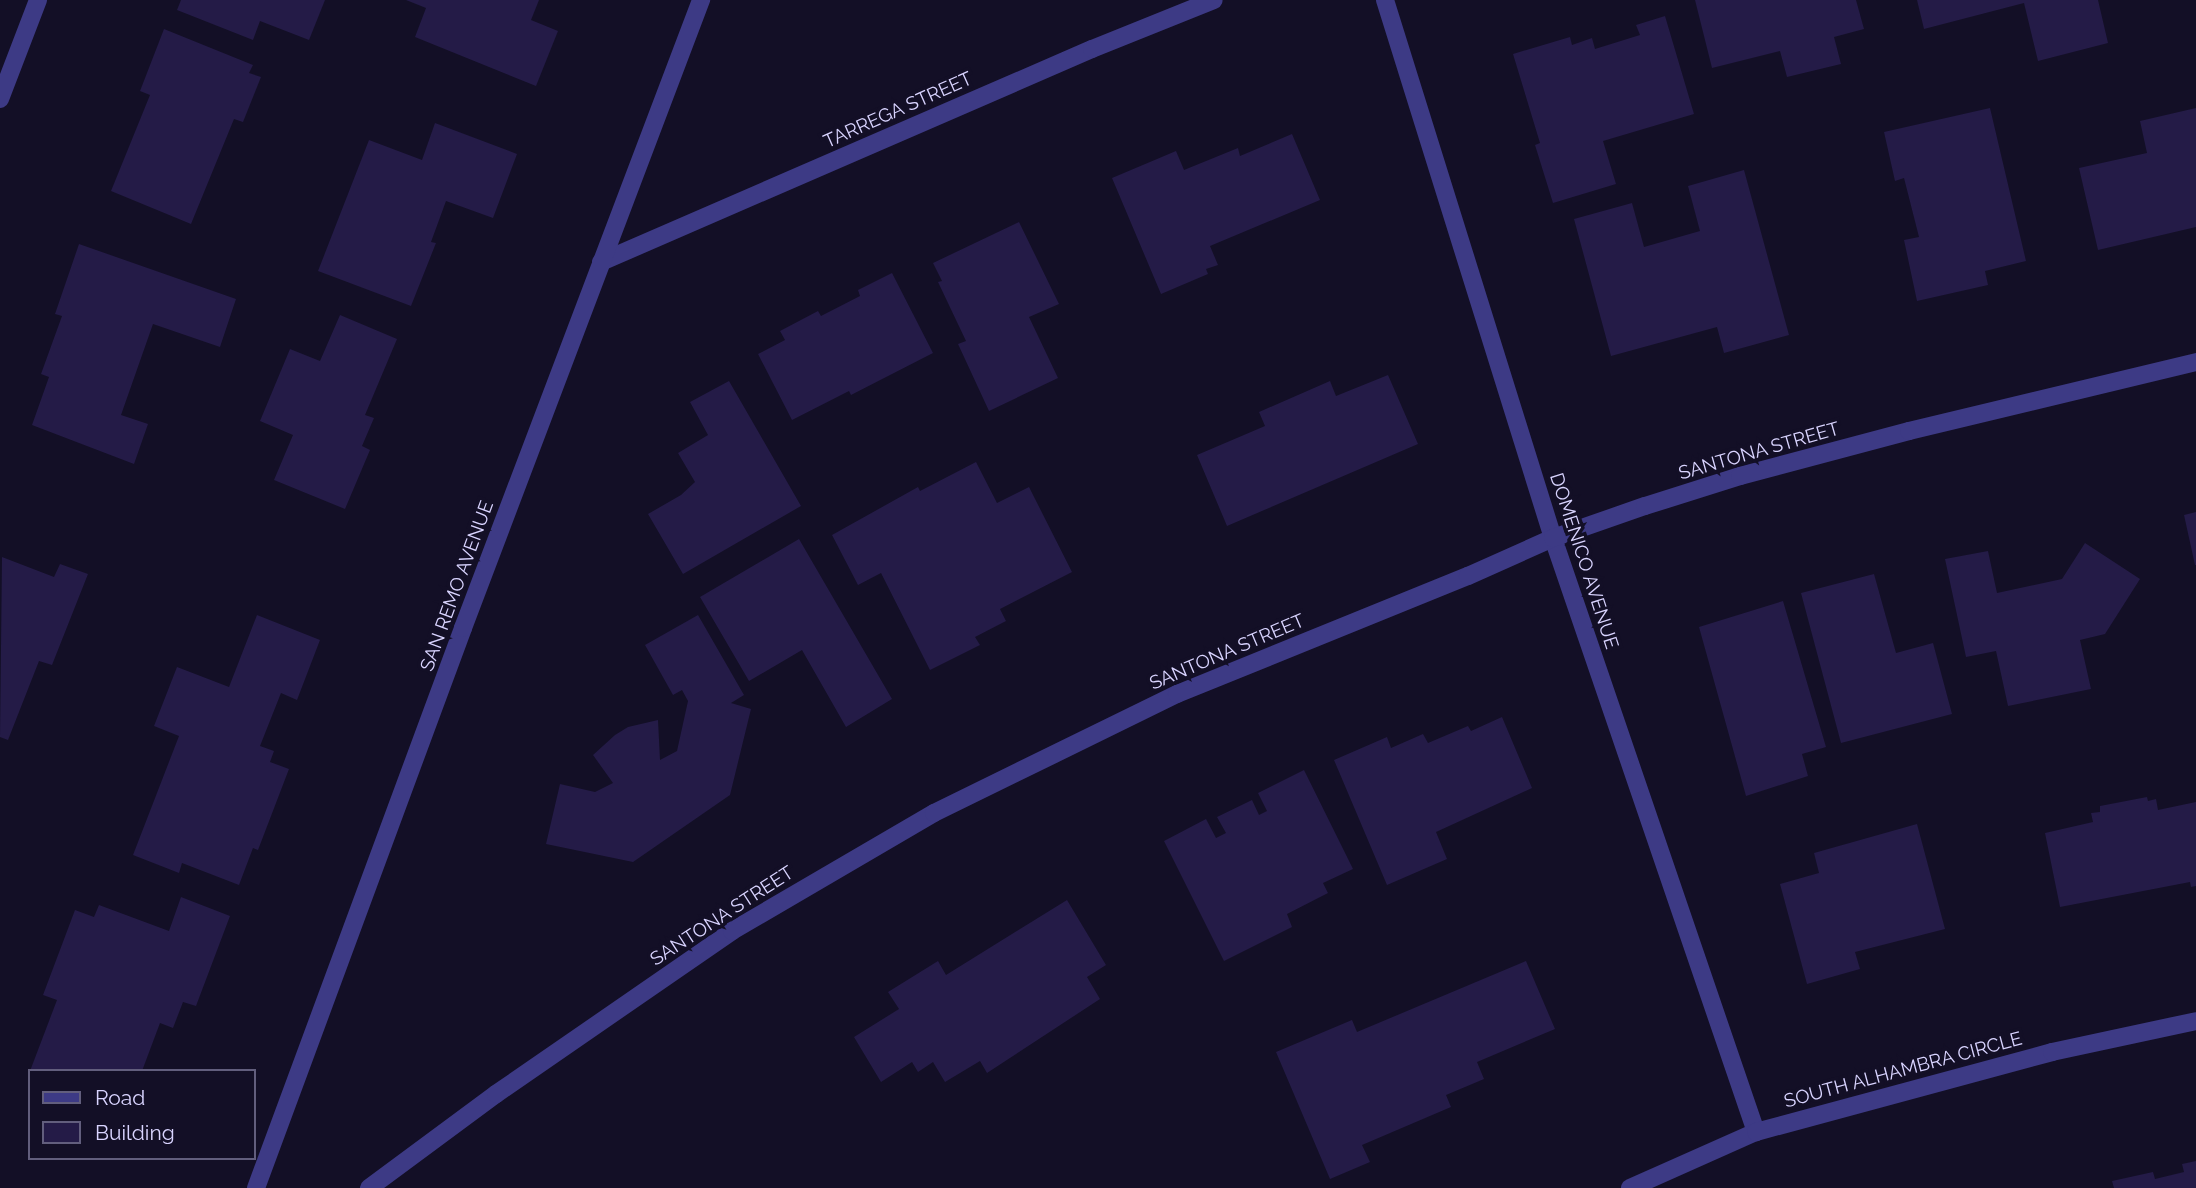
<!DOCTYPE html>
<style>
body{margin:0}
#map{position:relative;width:2196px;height:1188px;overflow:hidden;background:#130f26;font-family:Raleway,sans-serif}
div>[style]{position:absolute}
.building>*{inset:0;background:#241b47}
.street>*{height:18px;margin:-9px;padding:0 9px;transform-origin:9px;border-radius:9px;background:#3d3a85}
span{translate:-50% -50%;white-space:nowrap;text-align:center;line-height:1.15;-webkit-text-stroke:7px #130f26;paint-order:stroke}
.street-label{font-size:19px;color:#d9d4ff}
.legend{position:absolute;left:28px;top:1069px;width:228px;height:91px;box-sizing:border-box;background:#130f26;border:2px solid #625e7d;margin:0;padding:9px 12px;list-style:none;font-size:21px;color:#d9d4ff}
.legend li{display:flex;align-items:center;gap:14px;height:35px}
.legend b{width:35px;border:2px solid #625e7d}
</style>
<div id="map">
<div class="building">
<div style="clip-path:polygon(181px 0,325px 0,309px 40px,260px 21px,253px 40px,177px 10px)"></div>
<div style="clip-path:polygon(406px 0,539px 0,531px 20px,558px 31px,536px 86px,415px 37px,426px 8px)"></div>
<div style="clip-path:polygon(1695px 0,1856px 0,1864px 29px,1834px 37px,1841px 64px,1787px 77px,1780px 51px,1712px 68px)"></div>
<div style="clip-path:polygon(1917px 0,2098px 0,2108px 43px,2038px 61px,2024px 3px,1924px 29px)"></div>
<div style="clip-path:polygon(1665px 16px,1694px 114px,1603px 141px,1616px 184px,1553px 203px,1535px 145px,1540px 143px,1513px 54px,1570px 37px,1572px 45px,1592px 38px,1595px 49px,1640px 35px,1636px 25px)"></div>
<div style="clip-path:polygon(164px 29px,253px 65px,249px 73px,261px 77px,243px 122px,234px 119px,191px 224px,111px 191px,150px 95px,140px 91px)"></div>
<div style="clip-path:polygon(1990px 108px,2026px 261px,1985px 271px,1988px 285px,1917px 301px,1904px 240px,1919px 237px,1904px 178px,1895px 181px,1884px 132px)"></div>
<div style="clip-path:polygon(2196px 108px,2196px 227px,2098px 250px,2079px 168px,2147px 153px,2140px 121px)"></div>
<div style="clip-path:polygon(435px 123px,517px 154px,493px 218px,446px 201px,431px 242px,436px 243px,411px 306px,318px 271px,369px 140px,422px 160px)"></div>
<div style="clip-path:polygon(1292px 134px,1320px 200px,1210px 246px,1218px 265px,1206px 269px,1208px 274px,1161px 294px,1112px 178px,1176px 151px,1184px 170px,1238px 148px,1240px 156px)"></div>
<div style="clip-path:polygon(1744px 170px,1789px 335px,1724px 353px,1717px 327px,1611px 356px,1574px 219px,1632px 203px,1644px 247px,1700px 231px,1688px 186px)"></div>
<div style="clip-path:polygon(1019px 222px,1059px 304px,1029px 317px,1058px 378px,989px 411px,958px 344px,966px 341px,938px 282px,942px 281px,933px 263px)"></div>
<div style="clip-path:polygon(79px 244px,236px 299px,220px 347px,153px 324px,121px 415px,148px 424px,134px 464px,32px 425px,49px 377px,41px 374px,62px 316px,55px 314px)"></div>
<div style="clip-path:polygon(892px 273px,933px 353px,851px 395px,849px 391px,792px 420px,758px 354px,785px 340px,780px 331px,818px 311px,821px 316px,860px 296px,858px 290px)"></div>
<div style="clip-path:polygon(340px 315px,397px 339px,365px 415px,374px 418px,362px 446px,370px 450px,345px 509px,274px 480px,293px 435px,260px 421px,290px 349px,320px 361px)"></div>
<div style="clip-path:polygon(1388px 375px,1418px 444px,1227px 526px,1197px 455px,1265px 426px,1259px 412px,1330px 381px,1336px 396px)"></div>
<div style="clip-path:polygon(729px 381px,801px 506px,683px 574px,648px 514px,681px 495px,695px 482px,678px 453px,708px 435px,690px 402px)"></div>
<div style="clip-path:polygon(976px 462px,997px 503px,1029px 487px,1072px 572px,1000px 609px,1006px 621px,975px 637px,980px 645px,930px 670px,881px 573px,858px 585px,832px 535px,918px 487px,920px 491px)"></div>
<div style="clip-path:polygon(2196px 512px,2196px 565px,2195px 565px,2184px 515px)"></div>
<div style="clip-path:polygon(799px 539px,892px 699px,846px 727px,802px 650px,749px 681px,700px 597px)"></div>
<div style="clip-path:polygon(2085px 543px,2140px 579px,2105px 634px,2080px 640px,2091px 689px,2008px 706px,1996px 651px,1966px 657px,1945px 559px,1988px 551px,1997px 593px,2062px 579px)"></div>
<div style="clip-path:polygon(2px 557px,54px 577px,60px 564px,88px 574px,52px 665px,39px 661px,8px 740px,0 737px)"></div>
<div style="clip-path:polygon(1874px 574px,1896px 653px,1933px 643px,1952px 714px,1841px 743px,1801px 593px)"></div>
<div style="clip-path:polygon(1783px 601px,1826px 747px,1802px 754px,1808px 776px,1746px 796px,1699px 627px)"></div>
<div style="clip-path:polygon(257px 615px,320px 640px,297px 700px,281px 693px,260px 746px,274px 751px,270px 762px,289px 769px,258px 850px,253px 848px,239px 885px,182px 863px,179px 873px,133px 855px,179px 736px,154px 726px,177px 667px,229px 687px)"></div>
<div style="clip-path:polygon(698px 615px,744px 695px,731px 703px,751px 709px,730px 795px,633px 862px,546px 844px,560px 784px,595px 792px,613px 783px,593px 755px,615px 735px,628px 727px,658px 720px,660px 760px,677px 751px,688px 701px,682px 690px,673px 695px,645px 645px)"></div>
<div style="clip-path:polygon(1502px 717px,1532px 788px,1436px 832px,1447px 859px,1387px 885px,1334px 760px,1387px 737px,1391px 748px,1423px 734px,1428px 743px,1468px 726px,1471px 731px)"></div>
<div style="clip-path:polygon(1304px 770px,1353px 869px,1323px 883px,1328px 893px,1287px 914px,1292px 927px,1224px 961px,1164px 841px,1206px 819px,1216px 838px,1226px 833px,1217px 817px,1252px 800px,1259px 815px,1267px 811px,1258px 793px)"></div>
<div style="clip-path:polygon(2147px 797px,2148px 801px,2156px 799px,2158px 810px,2196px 802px,2196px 886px,2191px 887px,2190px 882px,2060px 907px,2045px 833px,2093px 822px,2091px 813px,2100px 812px,2100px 806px)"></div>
<div style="clip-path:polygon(1917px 824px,1945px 929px,1855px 952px,1860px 969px,1807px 984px,1780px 884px,1819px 873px,1814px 853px)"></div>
<div style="clip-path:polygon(181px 897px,230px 916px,196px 1006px,183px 1002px,173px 1028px,160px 1023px,142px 1071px,30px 1071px,57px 1000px,43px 995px,75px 910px,94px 917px,99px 905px,169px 931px)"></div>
<div style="clip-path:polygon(1067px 900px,1106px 965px,1087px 977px,1100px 999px,987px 1073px,980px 1061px,945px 1082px,933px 1062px,918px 1072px,912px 1062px,881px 1082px,854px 1037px,899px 1009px,888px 992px,938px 961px,946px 975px)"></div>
<div style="clip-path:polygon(1526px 961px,1555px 1029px,1477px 1062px,1484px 1079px,1446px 1095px,1451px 1107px,1362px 1145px,1370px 1162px,1330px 1179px,1276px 1052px,1352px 1020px,1357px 1032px)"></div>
<div style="clip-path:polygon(2196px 1161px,2196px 1188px,2114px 1188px,2112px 1181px,2153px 1172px,2155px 1179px,2184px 1172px,2182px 1164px)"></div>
</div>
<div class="street">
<div style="left:1385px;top:0;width:564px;rotate:72.66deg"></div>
<div style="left:1553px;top:538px;width:628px;rotate:71.13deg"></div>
<div style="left:0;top:99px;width:106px;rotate:-69deg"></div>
<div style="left:601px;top:262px;width:535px;rotate:-23.45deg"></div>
<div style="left:1092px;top:49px;width:131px;rotate:-21.9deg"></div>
<div style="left:256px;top:1188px;width:597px;rotate:-69.71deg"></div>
<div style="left:463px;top:628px;width:672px;rotate:-69.24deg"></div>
<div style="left:369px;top:1188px;width:158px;rotate:-36.5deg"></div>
<div style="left:496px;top:1094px;width:287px;rotate:-34.6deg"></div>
<div style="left:732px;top:931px;width:234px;rotate:-30.3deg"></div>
<div style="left:934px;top:813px;width:271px;rotate:-26.1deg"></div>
<div style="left:1177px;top:694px;width:314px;rotate:-22.1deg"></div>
<div style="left:1468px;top:576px;width:93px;rotate:-24.1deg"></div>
<div style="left:1553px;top:538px;width:97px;rotate:-19.2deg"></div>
<div style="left:1645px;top:506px;width:100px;rotate:-17.5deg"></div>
<div style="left:1740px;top:476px;width:175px;rotate:-14.9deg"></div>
<div style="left:1909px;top:431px;width:295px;rotate:-13.5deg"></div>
<div style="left:1630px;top:1188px;width:138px;rotate:-24deg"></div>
<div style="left:1756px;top:1132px;width:307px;rotate:-15.1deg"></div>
<div style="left:2052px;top:1052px;width:147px;rotate:-12.1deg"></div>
</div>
<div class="street-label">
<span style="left:898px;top:110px;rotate:-24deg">TARREGA STREET</span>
<span style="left:1759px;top:451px;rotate:-16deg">SANTONA STREET</span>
<span style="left:1584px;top:561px;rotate:72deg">DOMENICO AVENUE</span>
<span style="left:457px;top:586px;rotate:-70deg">SAN REMO AVENUE</span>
<span style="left:1227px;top:652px;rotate:-23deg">SANTONA STREET</span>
<span style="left:722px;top:916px;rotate:-33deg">SANTONA STREET</span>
<span style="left:1903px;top:1070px;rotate:-15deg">SOUTH ALHAMBRA CIRCLE</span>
</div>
<ul class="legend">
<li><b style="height:9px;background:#3d3a85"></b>Road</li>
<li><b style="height:19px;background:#241b47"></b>Building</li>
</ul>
</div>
